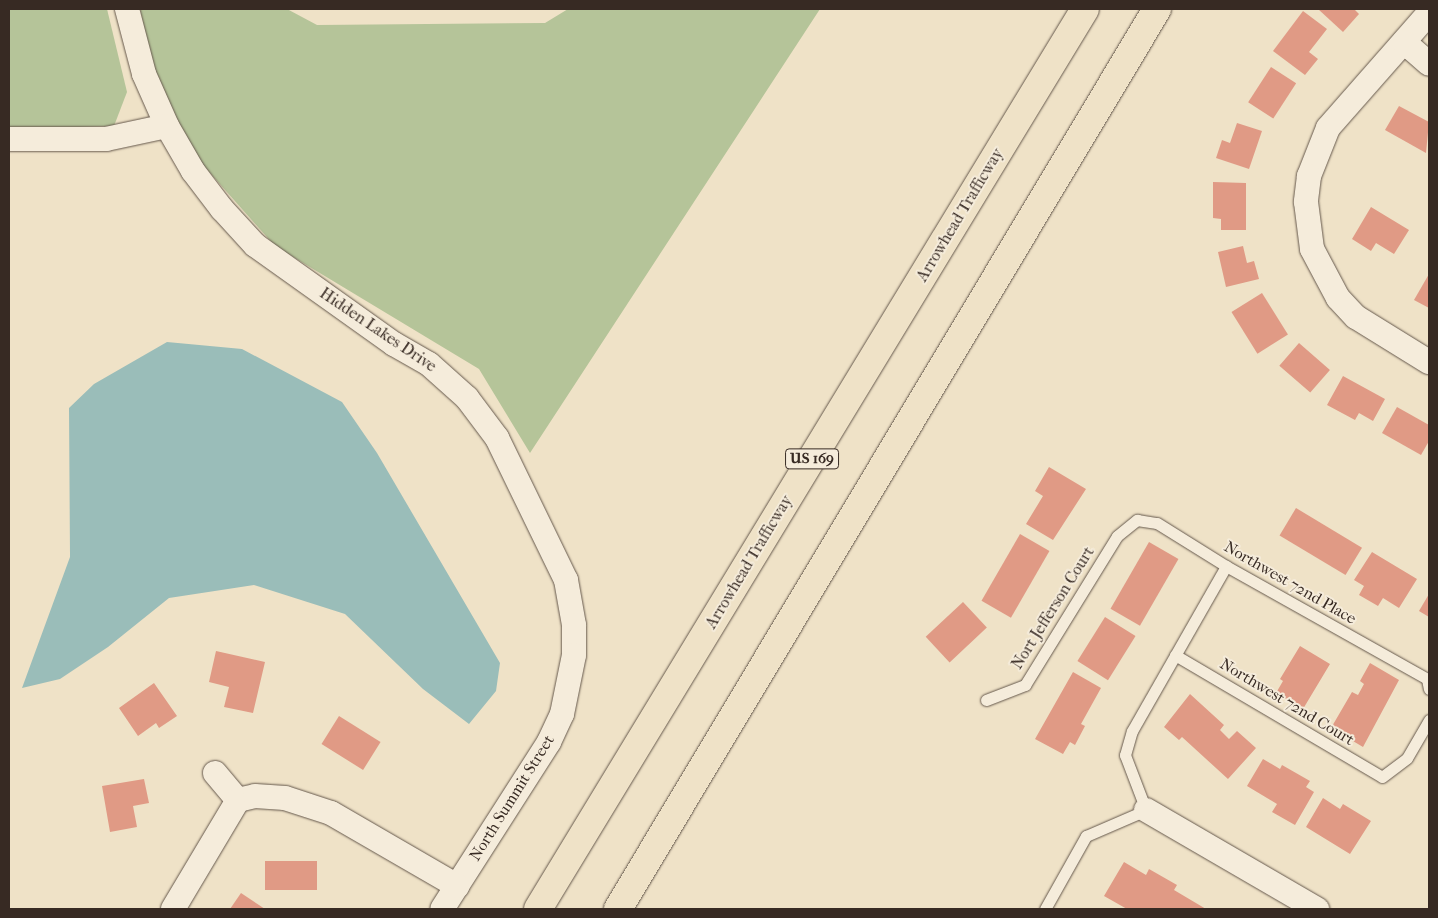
<!DOCTYPE html>
<style>
body{margin:0}
#map{position:relative;width:1438px;height:918px;overflow:hidden;background:#efe2c7;font-family:"IM FELL French Canon",serif}
div>[style]{position:absolute}
.green>*{inset:0;background:#b5c499}
.water>*{inset:0;background:#9abdb9}
.building>*{inset:0;background:#e09a85;transform-origin:0 0}
.roads{filter:drop-shadow(0 0 1px #65584c) drop-shadow(0 0 1px #65584c)}
.service>*{height:11px;margin:-5.5px;padding:0 5.5px;transform-origin:5.5px;border-radius:5.5px;background:#f5ecdb}
.minor>*{height:24px;margin:-12px;padding:0 12px;transform-origin:12px;border-radius:12px;background:#f5ecdb}
.motorway>*{height:28px;margin:-14px;padding:0 14px;transform-origin:14px;border-radius:14px;background:#efe2c7}
span{translate:-50% -50%;white-space:nowrap;text-align:center;line-height:1.15;-webkit-text-stroke:4px #f5ecdb;paint-order:stroke}
.shield-label span{padding:1px 4px;background:#f5ecdb;border:1px solid;border-radius:4px;-webkit-text-stroke-width:0}
.shield-label{font-size:15px;color:#372a23;font-weight:700}
.street-label{font-size:16px;color:#372a23}
.frame{position:absolute;inset:0;border:10px solid #372a23;pointer-events:none}
</style>
<div id="map">
<div class="green">
<div style="clip-path:polygon(9px 9px,107px 9px,127px 92px,114px 126px,9px 129px)"></div>
<div style="clip-path:polygon(140px 9px,287px 9px,317px 25px,545px 23px,568px 9px,820px 9px,530px 453px,479px 369px,275px 246px,194px 155px,151px 63px)"></div>
</div>
<div class="water">
<div style="clip-path:polygon(167px 342px,242px 349px,342px 402px,377px 453px,500px 663px,496px 691px,469px 724px,423px 689px,345px 614px,254px 585px,169px 598px,108px 647px,60px 679px,22px 688px,70px 557px,69px 408px,94px 384px)"></div>
</div>
<div class="building">
<div style="clip-path:polygon(1318px 9px,1354px 9px,1359px 14px,1343px 32px)"></div>
<div style="clip-path:polygon(1303px 11px,1327px 29px,1309px 52px,1318px 59px,1305px 75px,1273px 51px)"></div>
<div style="left:1271px;top:67px;width:30px;height:42px;rotate:33deg"></div>
<div style="clip-path:polygon(1399px 106px,1429px 122px,1426px 153px,1385px 130px)"></div>
<div style="clip-path:polygon(1237px 123px,1262px 131px,1249px 169px,1216px 158px,1222px 140px,1230px 143px)"></div>
<div style="clip-path:polygon(1213px 182px,1246px 183px,1246px 230px,1221px 230px,1221px 219px,1213px 218px)"></div>
<div style="clip-path:polygon(1371px 207px,1409px 230px,1394px 254px,1376px 243px,1371px 251px,1352px 239px)"></div>
<div style="clip-path:polygon(1243px 246px,1247px 263px,1254px 261px,1259px 279px,1226px 287px,1218px 252px)"></div>
<div style="clip-path:polygon(1429px 274px,1429px 308px,1414px 300px)"></div>
<div style="left:1262px;top:293px;width:49px;height:36px;rotate:58deg"></div>
<div style="left:1299px;top:343px;width:41px;height:30px;rotate:41deg"></div>
<div style="clip-path:polygon(1343px 376px,1385px 399px,1373px 421px,1359px 413px,1355px 420px,1327px 405px)"></div>
<div style="clip-path:polygon(1397px 407px,1429px 425px,1429px 441px,1421px 455px,1382px 433px)"></div>
<div style="clip-path:polygon(1049px 467px,1086px 489px,1053px 540px,1026px 524px,1043px 496px,1035px 491px)"></div>
<div style="left:1296px;top:508px;width:77px;height:32px;rotate:31deg"></div>
<div style="left:1020px;top:534px;width:34px;height:77px;rotate:30deg"></div>
<div style="left:1149px;top:542px;width:34px;height:77px;rotate:30deg"></div>
<div style="clip-path:polygon(1372px 552px,1417px 579px,1399px 608px,1383px 598px,1378px 606px,1359px 595px,1364px 586px,1354px 580px)"></div>
<div style="clip-path:polygon(1429px 594px,1429px 617px,1419px 611px)"></div>
<div style="left:963px;top:602px;width:35px;height:51px;rotate:47deg"></div>
<div style="left:1105px;top:617px;width:36px;height:52px;rotate:32deg"></div>
<div style="clip-path:polygon(1300px 646px,1330px 664px,1303px 709px,1276px 693px,1283px 681px,1280px 679px)"></div>
<div style="clip-path:polygon(216px 651px,265px 662px,253px 713px,224px 707px,229px 687px,209px 682px)"></div>
<div style="clip-path:polygon(1370px 663px,1399px 680px,1363px 747px,1331px 728px,1352px 692px,1358px 695px,1364px 684px,1360px 681px)"></div>
<div style="clip-path:polygon(1073px 672px,1101px 688px,1081px 724px,1085px 726px,1075px 745px,1070px 742px,1063px 754px,1035px 739px)"></div>
<div style="clip-path:polygon(154px 683px,177px 716px,159px 728px,156px 723px,138px 736px,119px 708px)"></div>
<div style="clip-path:polygon(1190px 694px,1224px 725px,1220px 730px,1229px 739px,1237px 731px,1256px 748px,1228px 779px,1182px 737px,1179px 740px,1164px 727px)"></div>
<div style="left:339px;top:716px;width:49px;height:33px;rotate:32deg"></div>
<div style="clip-path:polygon(1263px 759px,1280px 769px,1282px 765px,1310px 781px,1306px 787px,1314px 792px,1295px 825px,1272px 812px,1277px 804px,1247px 786px)"></div>
<div style="clip-path:polygon(144px 779px,149px 803px,133px 806px,137px 827px,110px 832px,102px 786px)"></div>
<div style="clip-path:polygon(1323px 798px,1340px 809px,1343px 804px,1371px 821px,1350px 854px,1306px 827px)"></div>
<div style="left:265px;top:861px;width:52px;height:29px"></div>
<div style="clip-path:polygon(1124px 862px,1146px 875px,1149px 869px,1177px 885px,1174px 890px,1206px 909px,1127px 909px,1104px 896px)"></div>
<div style="clip-path:polygon(241px 893px,265px 909px,230px 909px)"></div>
</div>
<div class="roads">
<div class="service">
<div style="left:1175px;top:655px;width:240px;rotate:30.5deg"></div>
<div style="left:1382px;top:777px;width:31px;rotate:-37deg"></div>
<div style="left:1407px;top:758px;width:44px;rotate:-59.9deg"></div>
<div style="left:986px;top:700px;width:42px;rotate:-21deg"></div>
<div style="left:1025px;top:685px;width:175px;rotate:-58.3deg"></div>
<div style="left:1117px;top:536px;width:26px;rotate:-39deg"></div>
<div style="left:1137px;top:520px;width:20px;rotate:9deg"></div>
<div style="left:1157px;top:523px;width:81px;rotate:31.9deg"></div>
<div style="left:1226px;top:566px;width:231px;rotate:29.3deg"></div>
<div style="left:1427px;top:679px;width:10px;rotate:79deg"></div>
<div style="left:1045px;top:909px;width:84px;rotate:-60.7deg"></div>
<div style="left:1086px;top:836px;width:65px;rotate:-23.4deg"></div>
<div style="left:1146px;top:810px;width:59px;rotate:-110.9deg"></div>
<div style="left:1125px;top:755px;width:25px;rotate:-74deg"></div>
<div style="left:1132px;top:731px;width:190px;rotate:-60.3deg"></div>
</div>
<div class="minor">
<div style="left:127px;top:9px;width:67px;rotate:75.3deg"></div>
<div style="left:144px;top:74px;width:57px;rotate:66.1deg"></div>
<div style="left:167px;top:126px;width:52px;rotate:60deg"></div>
<div style="left:193px;top:171px;width:48px;rotate:52.7deg"></div>
<div style="left:222px;top:209px;width:49px;rotate:47.5deg"></div>
<div style="left:255px;top:245px;width:171px;rotate:35.5deg"></div>
<div style="left:394px;top:344px;width:40px;rotate:29.7deg"></div>
<div style="left:429px;top:364px;width:51px;rotate:41.8deg"></div>
<div style="left:467px;top:398px;width:50px;rotate:53.1deg"></div>
<div style="left:497px;top:438px;width:158px;rotate:64.1deg"></div>
<div style="left:566px;top:580px;width:46px;rotate:79.9deg"></div>
<div style="left:574px;top:625px;width:30px;rotate:90deg"></div>
<div style="left:574px;top:655px;width:60px;rotate:101.5deg"></div>
<div style="left:562px;top:714px;width:31px;rotate:115deg"></div>
<div style="left:549px;top:742px;width:198px;rotate:122.6deg"></div>
<div style="left:1429px;top:13px;width:153px;rotate:131.3deg"></div>
<div style="left:1328px;top:128px;width:52px;rotate:111.6deg"></div>
<div style="left:1309px;top:176px;width:26px;rotate:97deg"></div>
<div style="left:1306px;top:202px;width:47px;rotate:82.7deg"></div>
<div style="left:1312px;top:249px;width:55px;rotate:62deg"></div>
<div style="left:1338px;top:298px;width:26px;rotate:47deg"></div>
<div style="left:1356px;top:317px;width:86px;rotate:31.7deg"></div>
<div style="left:1404px;top:42px;width:33px;rotate:41deg"></div>
<div style="left:9px;top:139px;width:97px"></div>
<div style="left:106px;top:139px;width:62px;rotate:-12deg"></div>
<div style="left:215px;top:773px;width:35px;rotate:50deg"></div>
<div style="left:1146px;top:810px;width:198px;rotate:30.1deg"></div>
<div style="left:173px;top:909px;width:127px;rotate:-59.2deg"></div>
<div style="left:238px;top:800px;width:17px;rotate:-13deg"></div>
<div style="left:255px;top:796px;width:30px;rotate:4deg"></div>
<div style="left:285px;top:798px;width:48px;rotate:18.1deg"></div>
<div style="left:331px;top:813px;width:146px;rotate:30.1deg"></div>
</div>
<div class="motorway">
<div style="left:538px;top:909px;width:1053px;rotate:-58.71deg"></div>
<div style="left:618px;top:909px;width:1049px;rotate:-59.08deg"></div>
</div>
</div>
<div class="shield-label">
<span style="left:812px;top:459px">US 169</span>
</div>
<div class="street-label">
<span style="left:960px;top:215px;rotate:-59deg">Arrowhead Trafficway</span>
<span style="left:378px;top:330px;rotate:34deg">Hidden Lakes Drive</span>
<span style="left:749px;top:562px;rotate:-59deg">Arrowhead Trafficway</span>
<span style="left:1290px;top:583px;rotate:30deg">Northwest 72nd Place</span>
<span style="left:1053px;top:608px;rotate:-58deg">Nort Jefferson Court</span>
<span style="left:1287px;top:702px;rotate:31deg">Northwest 72nd Court</span>
<span style="left:512px;top:798px;rotate:-58deg">North Summit Street</span>
</div>
<div class="frame"></div>
</div>
